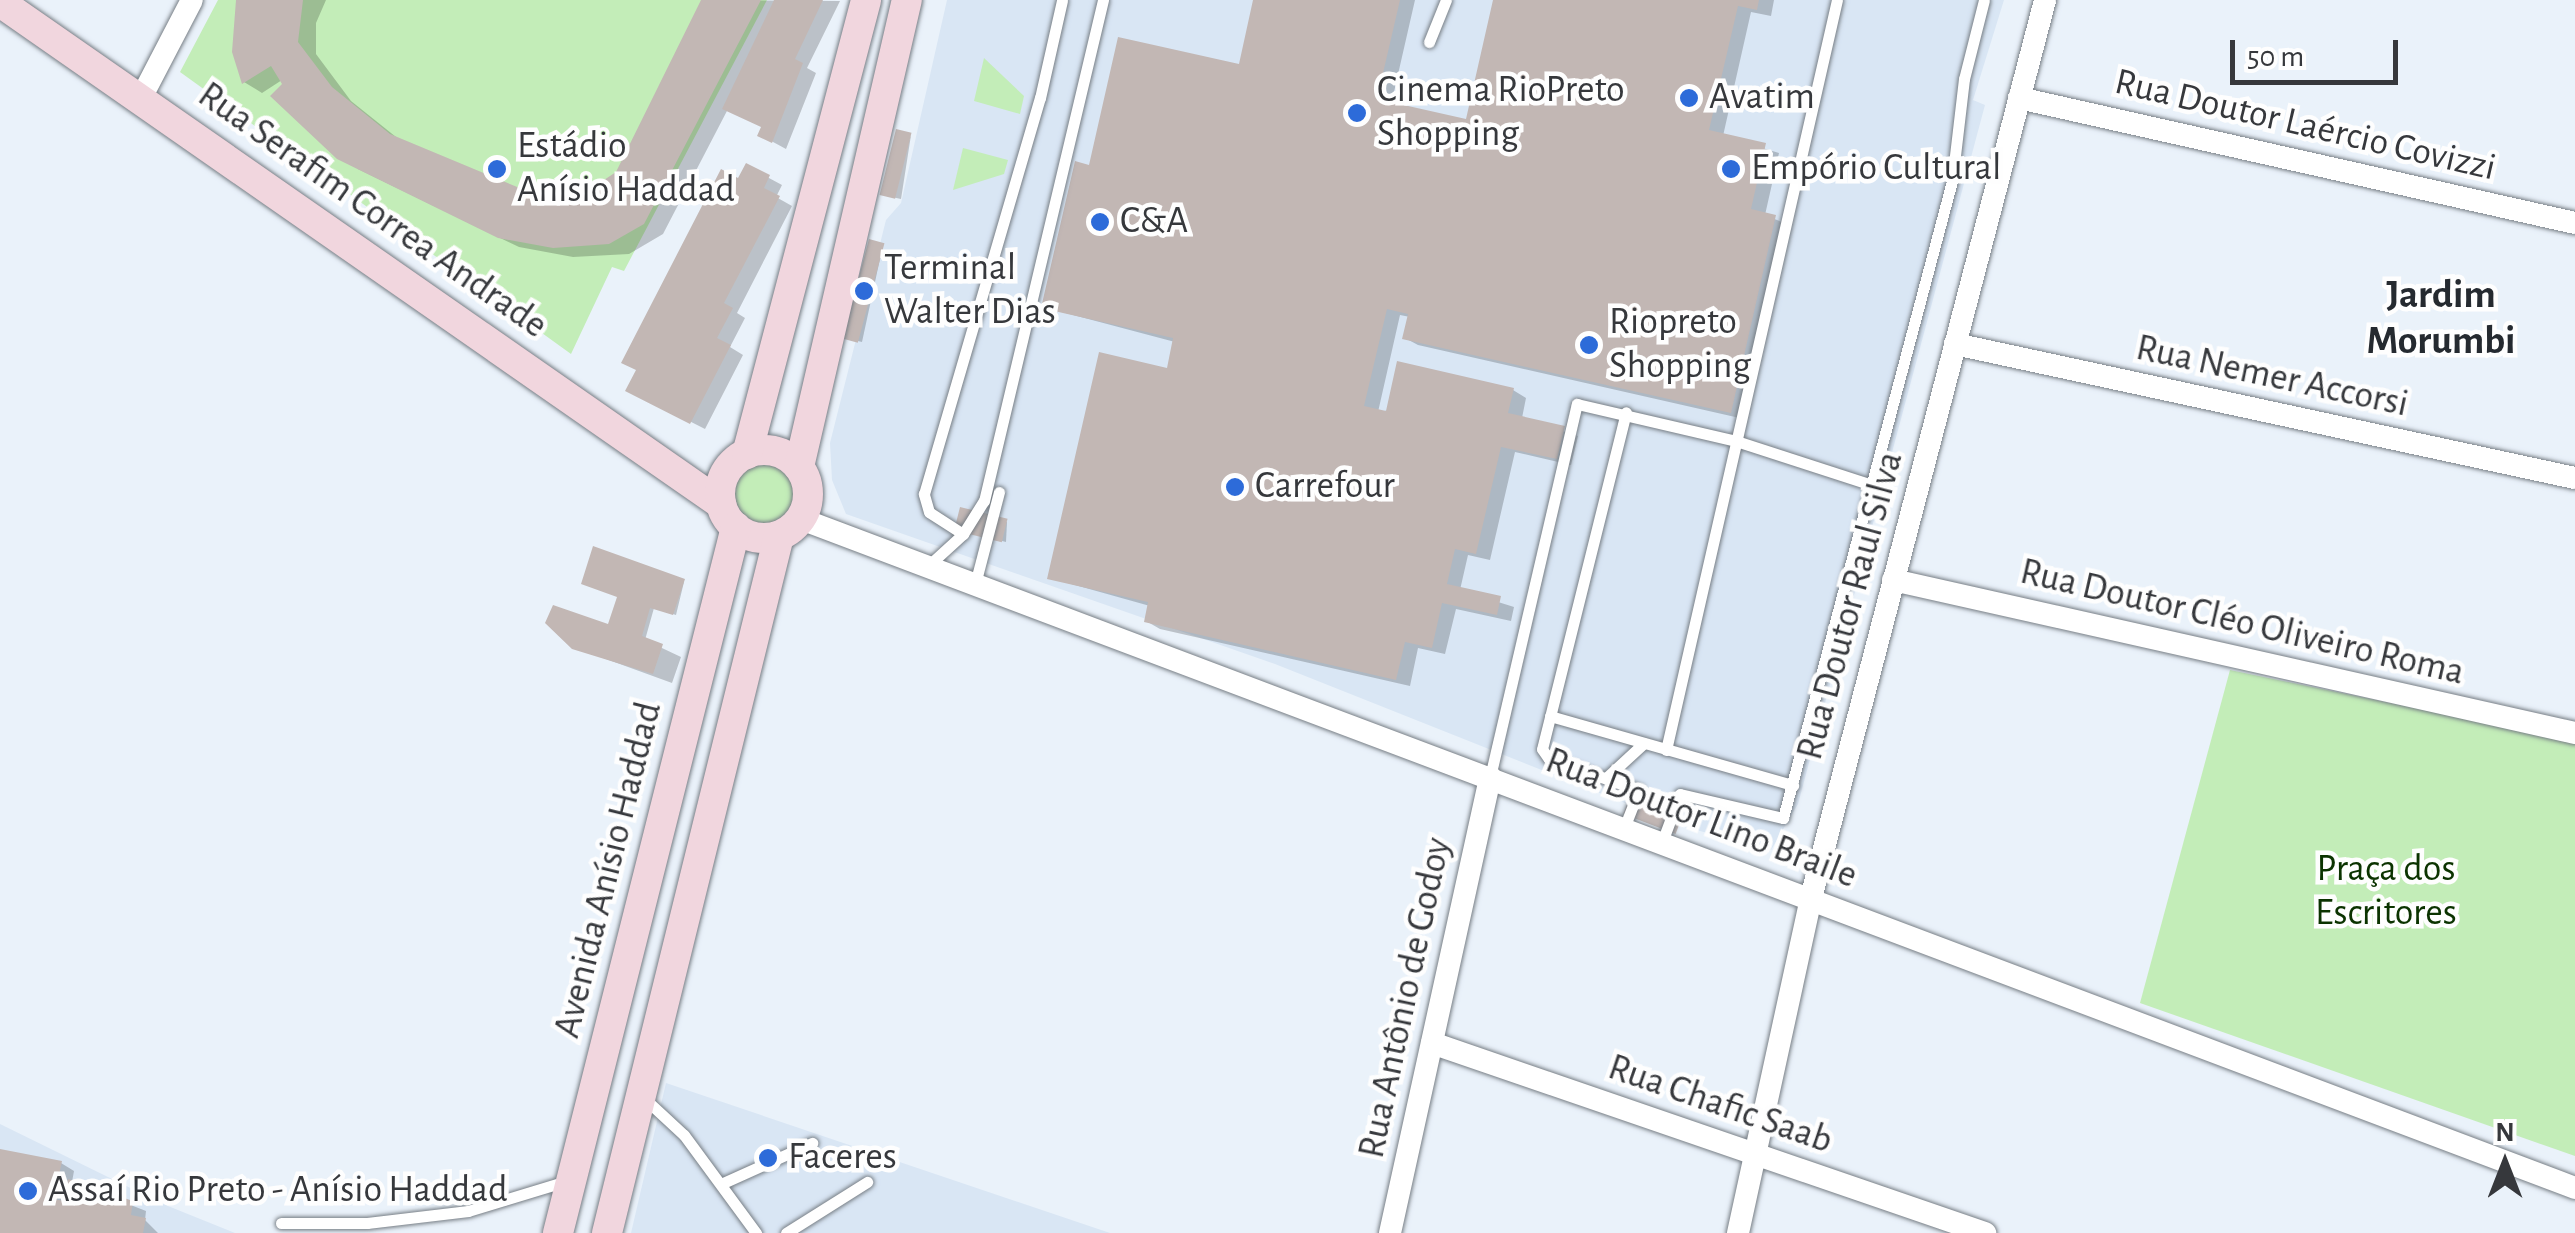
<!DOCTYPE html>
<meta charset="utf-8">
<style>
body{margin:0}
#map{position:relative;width:2575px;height:1233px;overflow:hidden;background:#eaf2fa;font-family:"Alegreya Sans",sans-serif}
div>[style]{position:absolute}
.built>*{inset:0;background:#d9e6f4}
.green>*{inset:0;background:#c3edb8}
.round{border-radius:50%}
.shadow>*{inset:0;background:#0003}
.building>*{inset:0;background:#c2b7b4;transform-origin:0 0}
.roads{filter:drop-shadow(0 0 2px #777e85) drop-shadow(0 0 2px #777e85)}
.lane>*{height:11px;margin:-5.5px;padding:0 5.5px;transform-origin:5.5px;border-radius:5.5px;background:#fff}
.street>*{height:22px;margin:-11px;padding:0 11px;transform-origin:11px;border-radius:11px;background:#fff}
.secondary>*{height:30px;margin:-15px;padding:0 15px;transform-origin:15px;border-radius:15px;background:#f1d6de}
.secondary>.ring{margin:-15px;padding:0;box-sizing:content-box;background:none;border:30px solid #f1d6de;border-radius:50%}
.dots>*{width:28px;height:28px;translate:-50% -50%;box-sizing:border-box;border:5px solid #fefefe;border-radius:50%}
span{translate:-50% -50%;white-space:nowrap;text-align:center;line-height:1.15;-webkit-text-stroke:9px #fefefe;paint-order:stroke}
.poi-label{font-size:38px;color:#36383c}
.left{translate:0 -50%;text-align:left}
.street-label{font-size:38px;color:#36383c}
.park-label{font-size:38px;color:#0b3300}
.neighbourhood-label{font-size:40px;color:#252a30;font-weight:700}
.north{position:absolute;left:2455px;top:1113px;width:100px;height:100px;-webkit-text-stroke:8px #fefefe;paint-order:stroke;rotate:0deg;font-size:28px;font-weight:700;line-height:40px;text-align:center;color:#36383c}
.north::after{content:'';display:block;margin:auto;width:35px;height:45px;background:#36383c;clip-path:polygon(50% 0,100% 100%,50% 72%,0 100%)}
.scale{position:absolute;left:2230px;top:40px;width:168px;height:45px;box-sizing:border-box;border:5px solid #36383c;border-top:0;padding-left:12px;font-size:30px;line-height:35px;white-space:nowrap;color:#36383c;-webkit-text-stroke:8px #fefefe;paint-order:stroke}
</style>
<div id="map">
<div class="built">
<div style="clip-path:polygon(947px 0,2004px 0,1973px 100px,1985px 105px,1798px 804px,1771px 850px,1685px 827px,1275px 664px,846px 514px,832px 480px,830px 443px,886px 220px,901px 203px)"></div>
<div style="clip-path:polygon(666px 1083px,1110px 1233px,631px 1233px)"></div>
<div style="clip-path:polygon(0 1124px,163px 1204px,235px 1233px,0 1233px)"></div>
</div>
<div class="green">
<div style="clip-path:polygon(218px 0,767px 0,624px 271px,612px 267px,571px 354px,180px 72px)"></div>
<div style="clip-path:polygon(984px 58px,1024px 96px,1020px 114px,974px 101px)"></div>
<div style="clip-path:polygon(963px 148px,1008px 160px,1004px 174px,953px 190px)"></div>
<div class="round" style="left:730px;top:460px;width:70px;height:70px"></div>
<div style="clip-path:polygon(2230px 670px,2575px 741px,2575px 1156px,2140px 1003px)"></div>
</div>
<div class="shadow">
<div style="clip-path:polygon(239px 0,326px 0,316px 23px,316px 54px,351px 101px,401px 141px,521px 191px,586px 194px,618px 173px,704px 0,840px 1px,807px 68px,816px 73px,786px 149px,760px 135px,764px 127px,728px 109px,663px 234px,629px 254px,573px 257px,519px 247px,358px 169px,282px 80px,262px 93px,244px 82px,235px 52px)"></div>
<div style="clip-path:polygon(1256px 0,1415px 0,1391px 105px,1468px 122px,1496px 0,1774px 0,1771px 16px,1751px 12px,1723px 136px,1779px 153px,1765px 215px,1789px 225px,1744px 419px,1418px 345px,1405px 338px,1410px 317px,1400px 315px,1378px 412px,1513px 390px,1526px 398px,1522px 418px,1578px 436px,1571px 465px,1515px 452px,1490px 560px,1468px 555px,1460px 590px,1514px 607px,1511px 621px,1456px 609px,1445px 654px,1418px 648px,1410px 686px,1160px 629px,1146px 621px,1150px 606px,1050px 578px,1169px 371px,1175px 342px,1043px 307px,1091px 168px,1241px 67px)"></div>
<div style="clip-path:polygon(911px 135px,901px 199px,887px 196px)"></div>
<div style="clip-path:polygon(747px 166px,782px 185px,776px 197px,792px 206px,737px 313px,745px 318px,730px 347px,743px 355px,705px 429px,642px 397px)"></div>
<div style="clip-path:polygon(883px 245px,862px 342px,850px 339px)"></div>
<div style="clip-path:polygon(1007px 522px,1006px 542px,960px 530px)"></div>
<div style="clip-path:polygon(684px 582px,676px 615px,654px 608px,645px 640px,681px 657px,672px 683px,573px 647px)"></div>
<div style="clip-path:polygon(0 1151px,61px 1163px,74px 1171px,72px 1182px,146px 1211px,145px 1220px,158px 1233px,0 1233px)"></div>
</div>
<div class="building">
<div style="clip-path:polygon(236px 0,303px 0,298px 42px,332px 87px,390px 134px,522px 189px,586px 192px,616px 172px,701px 0,761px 0,644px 224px,609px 244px,553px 248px,498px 238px,337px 159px,270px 96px,282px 84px,271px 66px,242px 84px,232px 52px)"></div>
<div style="clip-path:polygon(774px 0,823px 0,795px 59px,803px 63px,772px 143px,757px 136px,761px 127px,722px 109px)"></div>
<div style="clip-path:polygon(1253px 0,1400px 0,1377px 99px,1466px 119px,1493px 0,1759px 0,1757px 10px,1738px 6px,1709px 130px,1766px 143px,1751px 209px,1776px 215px,1731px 413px,1402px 339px,1408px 314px,1387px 309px,1364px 406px,1386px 411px,1397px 361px,1514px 388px,1508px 413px,1565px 426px,1557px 459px,1501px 447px,1476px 554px,1455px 549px,1447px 584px,1501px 596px,1497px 615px,1442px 603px,1432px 648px,1405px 642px,1396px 680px,1144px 622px,1148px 602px,1047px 579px,1099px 352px,1167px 368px,1173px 338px,1041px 308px,1075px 161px,1089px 165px,1118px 37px,1239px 64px)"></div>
<div style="left:896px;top:129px;width:16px;height:68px;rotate:14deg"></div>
<div style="clip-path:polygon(746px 163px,770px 175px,764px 188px,780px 196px,724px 303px,733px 308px,717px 338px,731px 345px,690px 424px,625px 391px,636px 370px,621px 363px,721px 169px,738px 178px)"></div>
<div style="left:869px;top:239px;width:16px;height:103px;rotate:15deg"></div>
<div style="left:960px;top:507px;width:49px;height:24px;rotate:14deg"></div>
<div style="clip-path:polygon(593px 546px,685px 579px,673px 615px,650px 608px,642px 636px,663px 644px,653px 674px,572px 649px,545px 623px,553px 605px,608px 624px,617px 597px,581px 584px)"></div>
<div style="left:1629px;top:799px;width:56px;height:16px;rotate:21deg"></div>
<div style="clip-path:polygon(0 1149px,62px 1161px,54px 1199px,64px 1201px,68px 1179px,133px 1201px,131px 1215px,146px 1218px,143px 1233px,0 1233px)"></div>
</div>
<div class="roads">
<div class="lane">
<div style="left:1429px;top:42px;width:45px;rotate:-68deg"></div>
<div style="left:963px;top:534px;width:40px;rotate:-147.1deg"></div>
<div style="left:929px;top:512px;width:19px;rotate:-106deg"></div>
<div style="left:924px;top:494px;width:413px;rotate:-73.7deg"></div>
<div style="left:1040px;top:98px;width:100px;rotate:-77.3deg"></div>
<div style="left:929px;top:565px;width:46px;rotate:-42.4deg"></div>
<div style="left:963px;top:534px;width:39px;rotate:-58deg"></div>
<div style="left:984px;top:501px;width:515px;rotate:-76.64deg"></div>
<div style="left:975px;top:584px;width:95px;rotate:-75.4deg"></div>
<div style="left:1550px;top:716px;width:253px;rotate:15.9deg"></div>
<div style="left:1666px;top:750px;width:769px;rotate:-77.16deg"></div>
<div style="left:1490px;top:777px;width:383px;rotate:-76.9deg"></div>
<div style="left:1577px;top:404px;width:163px;rotate:13.1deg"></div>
<div style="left:1736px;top:441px;width:143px;rotate:17.9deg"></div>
<div style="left:1607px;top:777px;width:50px;rotate:-42.6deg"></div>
<div style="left:1624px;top:828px;width:41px;rotate:-68.5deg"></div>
<div style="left:1639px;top:790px;width:95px;rotate:-161deg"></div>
<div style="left:1549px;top:759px;width:12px;rotate:-125deg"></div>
<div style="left:1542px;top:749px;width:347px;rotate:-76deg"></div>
<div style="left:1662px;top:842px;width:51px;rotate:-69.4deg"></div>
<div style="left:1680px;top:794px;width:106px;rotate:13.1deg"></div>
<div style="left:1783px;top:818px;width:659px;rotate:-75.14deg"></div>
<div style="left:1952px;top:181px;width:103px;rotate:-83.3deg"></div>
<div style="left:1964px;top:79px;width:81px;rotate:-75.8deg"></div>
<div style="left:644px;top:1098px;width:54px;rotate:42.8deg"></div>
<div style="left:684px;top:1135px;width:122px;rotate:53.7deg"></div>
<div style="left:723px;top:1183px;width:98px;rotate:-24.2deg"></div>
<div style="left:281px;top:1223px;width:86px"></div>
<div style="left:367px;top:1223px;width:102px;rotate:-6.8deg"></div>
<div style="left:468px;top:1211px;width:103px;rotate:-16.9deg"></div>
<div style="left:786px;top:1233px;width:96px;rotate:-32.2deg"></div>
</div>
<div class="street">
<div style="left:141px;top:98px;width:110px;rotate:-62.5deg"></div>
<div style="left:2019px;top:98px;width:570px;rotate:12.67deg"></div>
<div style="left:1955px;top:344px;width:634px;rotate:12.2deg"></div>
<div style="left:801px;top:519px;width:1896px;rotate:20.66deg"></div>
<div style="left:1893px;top:580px;width:699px;rotate:12.64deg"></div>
<div style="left:1432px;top:1043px;width:585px;rotate:18.96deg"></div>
<div style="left:1390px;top:1233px;width:467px;rotate:-77.6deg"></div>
<div style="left:1738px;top:1233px;width:343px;rotate:-77.7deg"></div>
<div style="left:1811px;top:898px;width:928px;rotate:-75.39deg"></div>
</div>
<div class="secondary">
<div style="left:0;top:2px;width:879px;rotate:34.85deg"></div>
<div class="ring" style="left:720px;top:450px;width:58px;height:58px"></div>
<div style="left:747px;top:454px;width:469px;rotate:-75.3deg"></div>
<div style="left:799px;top:467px;width:479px;rotate:-77deg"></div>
<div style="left:558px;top:1233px;width:728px;rotate:-75.85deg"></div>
<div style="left:607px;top:1233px;width:718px;rotate:-76.14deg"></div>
</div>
</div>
<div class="dots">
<div style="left:1689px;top:98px;background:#2d6bd9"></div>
<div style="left:1357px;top:113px;background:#2d6bd9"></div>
<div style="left:497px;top:169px;background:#2d6bd9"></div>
<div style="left:1731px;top:169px;background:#2d6bd9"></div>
<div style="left:1100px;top:222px;background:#2d6bd9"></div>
<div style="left:864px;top:291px;background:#2d6bd9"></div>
<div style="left:1589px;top:345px;background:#2d6bd9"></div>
<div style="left:1235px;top:487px;background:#2d6bd9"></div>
<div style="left:768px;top:1158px;background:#2d6bd9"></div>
<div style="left:28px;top:1191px;background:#2d6bd9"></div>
</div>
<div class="poi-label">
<span class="left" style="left:1377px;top:113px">Cinema RioPreto<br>Shopping</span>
<span class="left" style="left:1709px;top:98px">Avatim</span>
<span class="left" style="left:517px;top:169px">Estádio<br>Anísio Haddad</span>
<span class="left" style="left:1751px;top:169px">Empório Cultural</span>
<span class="left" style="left:1120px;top:222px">C&amp;A</span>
<span class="left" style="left:884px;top:291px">Terminal<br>Walter Dias</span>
<span class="left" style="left:1609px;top:345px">Riopreto<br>Shopping</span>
<span class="left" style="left:1255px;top:487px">Carrefour</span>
<span class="left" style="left:788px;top:1158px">Faceres</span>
<span class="left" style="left:48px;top:1191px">Assaí Rio Preto - Anísio Haddad</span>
</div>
<div class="street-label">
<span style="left:2305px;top:126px;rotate:13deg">Rua Doutor Laércio Covizzi</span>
<span style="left:372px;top:211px;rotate:35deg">Rua Serafim Correa Andrade</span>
<span style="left:2272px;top:377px;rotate:12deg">Rua Nemer Accorsi</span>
<span style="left:1851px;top:606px;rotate:-75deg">Rua Doutor Raul Silva</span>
<span style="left:2242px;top:623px;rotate:13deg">Rua Doutor Cléo Oliveiro Roma</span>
<span style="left:1701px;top:819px;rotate:21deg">Rua Doutor Lino Braile</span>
<span style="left:609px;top:870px;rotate:-76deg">Avenida Anísio Haddad</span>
<span style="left:1406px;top:998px;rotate:-78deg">Rua Antônio de Godoy</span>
<span style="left:1720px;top:1105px;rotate:19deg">Rua Chafic Saab</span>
</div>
<div class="park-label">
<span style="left:2386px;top:892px">Praça dos<br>Escritores</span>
</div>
<div class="neighbourhood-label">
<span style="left:2441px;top:318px">Jardim<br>Morumbi</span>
</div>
<div class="north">N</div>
<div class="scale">50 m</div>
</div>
